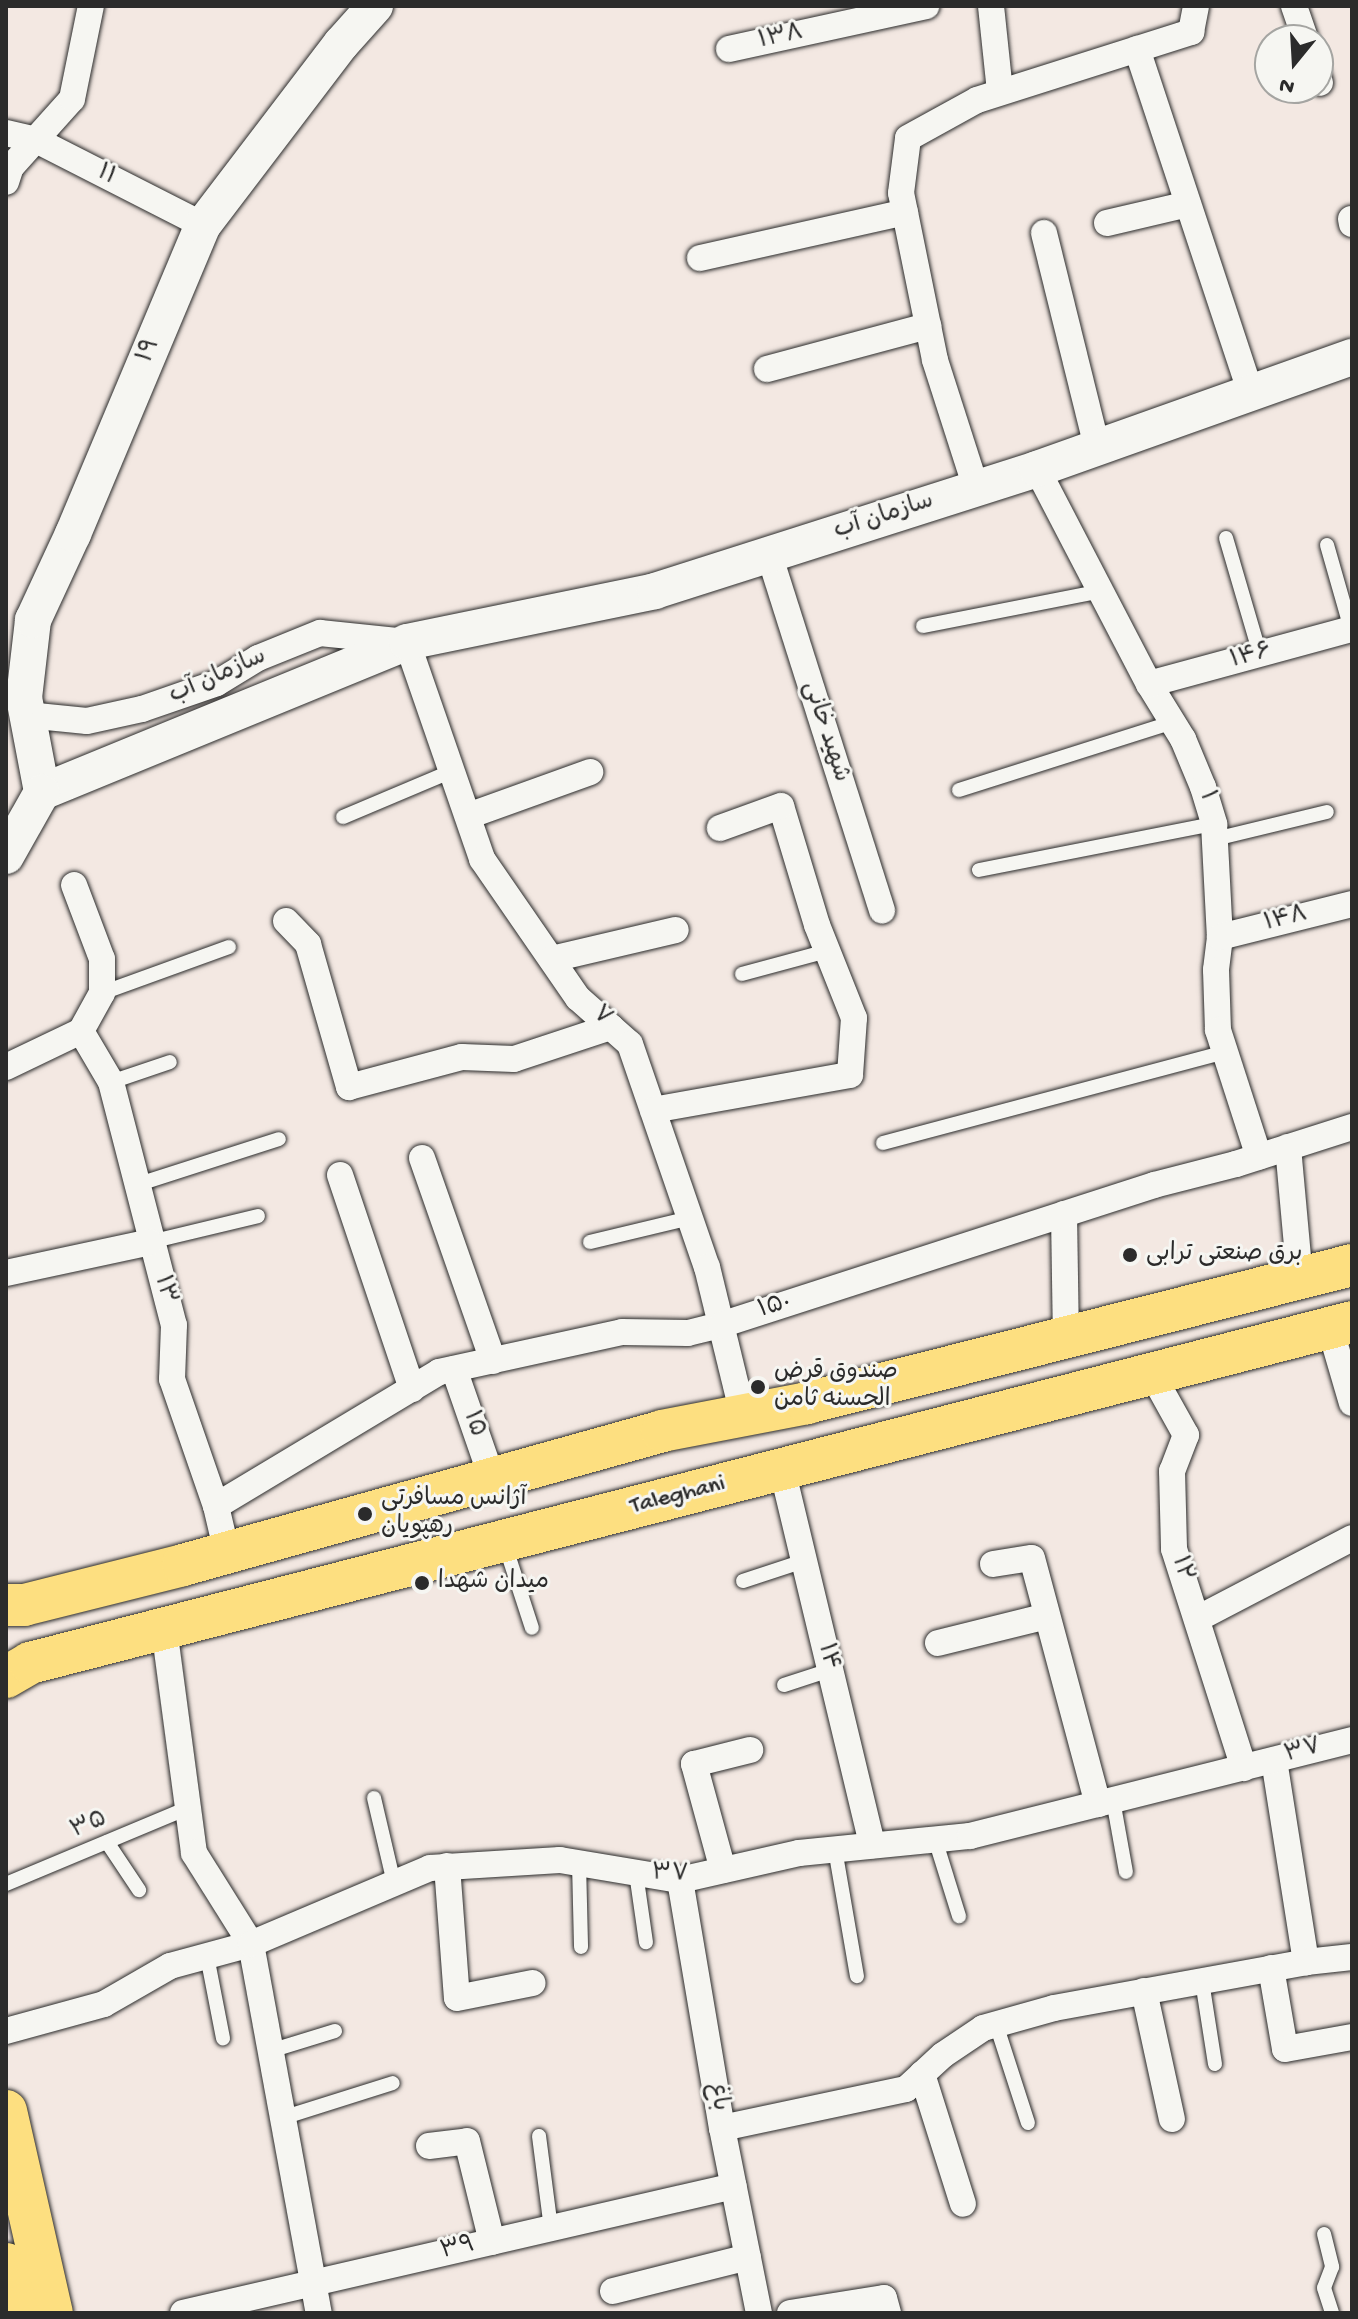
<!DOCTYPE html>
<meta charset="utf-8">
<style>
body{margin:0}
#map{position:relative;width:1358px;height:2319px;overflow:hidden;background:#f3e8e2;font-family:"Gochi Hand","Playpen Sans Arabic",sans-serif}
div>[style]{position:absolute}
.roads{filter:drop-shadow(0 0 2px #2b2b2b) drop-shadow(0 0 2px #2b2b2b)}
.lane>*{height:14px;margin:-7px;padding:0 7px;transform-origin:7px;border-radius:7px;background:#f6f6f2}
.street>*{height:26px;margin:-13px;padding:0 13px;transform-origin:13px;border-radius:13px;background:#f6f6f2}
.secondary>*{height:36px;margin:-18px;padding:0 18px;transform-origin:18px;border-radius:18px;background:#f6f6f2}
.primary>*{height:42px;margin:-21px;padding:0 21px;transform-origin:21px;border-radius:21px;background:#fddf80}
.dots>*{width:22px;height:22px;translate:-50% -50%;box-sizing:border-box;border:4px solid #f6f6f2;border-radius:50%}
span{translate:-50% -50%;white-space:nowrap;text-align:center;line-height:1.15;-webkit-text-stroke:6px #f6f6f2;paint-order:stroke}
.street-label{font-size:24px;color:#2b2b2b}
.poi-label{font-size:24px;color:#2b2b2b}
.left{translate:0 -50%;text-align:left}
.frame{position:absolute;inset:0;border:8px solid #2b2b2b;pointer-events:none}
.north{position:absolute;left:1254px;top:24px;width:80px;height:80px;box-sizing:border-box;background:#f6f6f2;border:2px solid #a5a5a2;border-radius:50%;rotate:198deg;font-size:22px;font-weight:700;line-height:32px;text-align:center;color:#2b2b2b}
.north::after{content:'';display:block;margin:auto;width:28px;height:36px;background:#2b2b2b;clip-path:polygon(50% 0,100% 100%,50% 72%,0 100%)}
</style>
<div id="map">
<div class="roads">
<div class="lane">
<div style="left:1226px;top:538px;width:121px;rotate:73.7deg"></div>
<div style="left:1327px;top:545px;width:87px;rotate:74.1deg"></div>
<div style="left:923px;top:626px;width:181px;rotate:-11.1deg"></div>
<div style="left:959px;top:790px;width:225px;rotate:-17.6deg"></div>
<div style="left:343px;top:817px;width:121px;rotate:-22.9deg"></div>
<div style="left:1215px;top:839px;width:115px;rotate:-13.6deg"></div>
<div style="left:979px;top:870px;width:239px;rotate:-11.1deg"></div>
<div style="left:742px;top:974px;width:88px;rotate:-15.1deg"></div>
<div style="left:102px;top:993px;width:135px;rotate:-19.9deg"></div>
<div style="left:111px;top:1082px;width:62px;rotate:-18.7deg"></div>
<div style="left:883px;top:1143px;width:354px;rotate:-14.9deg"></div>
<div style="left:136px;top:1185px;width:150px;rotate:-17.8deg"></div>
<div style="left:150px;top:1242px;width:111px;rotate:-13.5deg"></div>
<div style="left:590px;top:1242px;width:103px;rotate:-13.5deg"></div>
<div style="left:505px;top:1545px;width:87px;rotate:72deg"></div>
<div style="left:743px;top:1581px;width:64px;rotate:-18.2deg"></div>
<div style="left:784px;top:1685px;width:48px;rotate:-18.1deg"></div>
<div style="left:374px;top:1798px;width:87px;rotate:76.8deg"></div>
<div style="left:1113px;top:1800px;width:73px;rotate:79.8deg"></div>
<div style="left:935px;top:1839px;width:81px;rotate:72.7deg"></div>
<div style="left:107px;top:1842px;width:58px;rotate:56.3deg"></div>
<div style="left:835px;top:1849px;width:129px;rotate:80.2deg"></div>
<div style="left:579px;top:1863px;width:84px;rotate:88.6deg"></div>
<div style="left:636px;top:1873px;width:70px;rotate:81.8deg"></div>
<div style="left:6px;top:1884px;width:197px;rotate:-22.7deg"></div>
<div style="left:207px;top:1956px;width:84px;rotate:79deg"></div>
<div style="left:1202px;top:1981px;width:84px;rotate:81.1deg"></div>
<div style="left:996px;top:2024px;width:104px;rotate:72.1deg"></div>
<div style="left:270px;top:2051px;width:68px;rotate:-17.1deg"></div>
<div style="left:282px;top:2118px;width:116px;rotate:-17.5deg"></div>
<div style="left:539px;top:2136px;width:93px;rotate:82.6deg"></div>
<div style="left:1324px;top:2234px;width:34px;rotate:76deg"></div>
<div style="left:1332px;top:2267px;width:22px;rotate:111deg"></div>
<div style="left:1324px;top:2288px;width:26px;rotate:72deg"></div>
</div>
<div class="street">
<div style="left:991px;top:6px;width:86px;rotate:84deg"></div>
<div style="left:1294px;top:6px;width:36px;rotate:71deg"></div>
<div style="left:729px;top:49px;width:202px;rotate:-12.3deg"></div>
<div style="left:1137px;top:49px;width:362px;rotate:71.7deg"></div>
<div style="left:1318px;top:76px;width:7px;rotate:74deg"></div>
<div style="left:6px;top:133px;width:31px;rotate:13deg"></div>
<div style="left:36px;top:140px;width:187px;rotate:27deg"></div>
<div style="left:6px;top:182px;width:16px;rotate:-72deg"></div>
<div style="left:11px;top:167px;width:91px;rotate:-48.1deg"></div>
<div style="left:72px;top:99px;width:95px;rotate:-78.5deg"></div>
<div style="left:1351px;top:219px;width:5px;rotate:79deg"></div>
<div style="left:1107px;top:223px;width:83px;rotate:-13.2deg"></div>
<div style="left:1044px;top:233px;width:220px;rotate:76.1deg"></div>
<div style="left:700px;top:258px;width:210px;rotate:-12.6deg"></div>
<div style="left:767px;top:369px;width:167px;rotate:-15deg"></div>
<div style="left:1037px;top:469px;width:242px;rotate:62.5deg"></div>
<div style="left:1149px;top:684px;width:65px;rotate:58.3deg"></div>
<div style="left:1183px;top:739px;width:52px;rotate:67.4deg"></div>
<div style="left:1203px;top:787px;width:39px;rotate:73deg"></div>
<div style="left:1214px;top:824px;width:113px;rotate:87deg"></div>
<div style="left:1220px;top:937px;width:33px;rotate:97deg"></div>
<div style="left:1216px;top:970px;width:60px;rotate:88.1deg"></div>
<div style="left:1218px;top:1030px;width:133px;rotate:72.1deg"></div>
<div style="left:976px;top:488px;width:134px;rotate:-107.8deg"></div>
<div style="left:935px;top:360px;width:170px;rotate:-101.5deg"></div>
<div style="left:901px;top:193px;width:55px;rotate:-82.7deg"></div>
<div style="left:908px;top:138px;width:79px;rotate:-28.8deg"></div>
<div style="left:977px;top:100px;width:225px;rotate:-17.6deg"></div>
<div style="left:1191px;top:32px;width:26px;rotate:-79deg"></div>
<div style="left:769px;top:554px;width:374px;rotate:72.4deg"></div>
<div style="left:1149px;top:684px;width:210px;rotate:-15.2deg"></div>
<div style="left:27px;top:715px;width:60px;rotate:5.7deg"></div>
<div style="left:87px;top:721px;width:56px;rotate:-12.3deg"></div>
<div style="left:142px;top:709px;width:79px;rotate:-19.1deg"></div>
<div style="left:217px;top:683px;width:48px;rotate:-31.4deg"></div>
<div style="left:258px;top:658px;width:67px;rotate:-22deg"></div>
<div style="left:320px;top:633px;width:87px;rotate:5.9deg"></div>
<div style="left:407px;top:642px;width:230px;rotate:70.9deg"></div>
<div style="left:482px;top:859px;width:169px;rotate:55.4deg"></div>
<div style="left:578px;top:998px;width:69px;rotate:41.5deg"></div>
<div style="left:630px;top:1044px;width:236px;rotate:71deg"></div>
<div style="left:707px;top:1267px;width:152px;rotate:76.3deg"></div>
<div style="left:468px;top:816px;width:130px;rotate:-19.8deg"></div>
<div style="left:286px;top:921px;width:32px;rotate:46deg"></div>
<div style="left:308px;top:944px;width:149px;rotate:74deg"></div>
<div style="left:349px;top:1087px;width:117px;rotate:-14.9deg"></div>
<div style="left:462px;top:1057px;width:52px;rotate:2.2deg"></div>
<div style="left:514px;top:1059px;width:102px;rotate:-18.3deg"></div>
<div style="left:1220px;top:937px;width:136px;rotate:-14deg"></div>
<div style="left:552px;top:959px;width:127px;rotate:-13.2deg"></div>
<div style="left:81px;top:1031px;width:59px;rotate:59.5deg"></div>
<div style="left:111px;top:1082px;width:251px;rotate:75.5deg"></div>
<div style="left:174px;top:1325px;width:54px;rotate:92.1deg"></div>
<div style="left:172px;top:1379px;width:134px;rotate:70.9deg"></div>
<div style="left:216px;top:1506px;width:48px;rotate:76.8deg"></div>
<div style="left:6px;top:1067px;width:83px;rotate:-25.6deg"></div>
<div style="left:81px;top:1031px;width:43px;rotate:-61.1deg"></div>
<div style="left:102px;top:993px;width:34px;rotate:-90deg"></div>
<div style="left:102px;top:959px;width:79px;rotate:-110.7deg"></div>
<div style="left:653px;top:1110px;width:200px;rotate:-10.1deg"></div>
<div style="left:850px;top:1075px;width:57px;rotate:-86deg"></div>
<div style="left:854px;top:1018px;width:100px;rotate:-111.7deg"></div>
<div style="left:817px;top:925px;width:124px;rotate:-106.8deg"></div>
<div style="left:781px;top:806px;width:65px;rotate:160.2deg"></div>
<div style="left:1288px;top:1147px;width:132px;rotate:84.8deg"></div>
<div style="left:422px;top:1158px;width:215px;rotate:70.7deg"></div>
<div style="left:340px;top:1175px;width:226px;rotate:71.4deg"></div>
<div style="left:1064px;top:1214px;width:123px;rotate:89.1deg"></div>
<div style="left:6px;top:1273px;width:147px;rotate:-12.1deg"></div>
<div style="left:1330px;top:1328px;width:78px;rotate:73.7deg"></div>
<div style="left:454px;top:1369px;width:115px;rotate:70.8deg"></div>
<div style="left:1152px;top:1374px;width:70px;rotate:60.9deg"></div>
<div style="left:1186px;top:1435px;width:39px;rotate:111deg"></div>
<div style="left:1172px;top:1471px;width:78px;rotate:88.5deg"></div>
<div style="left:1174px;top:1549px;width:230px;rotate:72.3deg"></div>
<div style="left:782px;top:1469px;width:387px;rotate:76.5deg"></div>
<div style="left:216px;top:1506px;width:260px;rotate:-31deg"></div>
<div style="left:439px;top:1372px;width:187px;rotate:-12.3deg"></div>
<div style="left:622px;top:1332px;width:66px;rotate:0.9deg"></div>
<div style="left:688px;top:1333px;width:34px;rotate:-14deg"></div>
<div style="left:721px;top:1325px;width:455px;rotate:-17.9deg"></div>
<div style="left:1154px;top:1185px;width:85px;rotate:-14.4deg"></div>
<div style="left:1236px;top:1164px;width:122px;rotate:-17.7deg"></div>
<div style="left:993px;top:1564px;width:39px;rotate:-9deg"></div>
<div style="left:1032px;top:1558px;width:255px;rotate:75deg"></div>
<div style="left:1197px;top:1619px;width:175px;rotate:-27.6deg"></div>
<div style="left:164px;top:1628px;width:227px;rotate:82.4deg"></div>
<div style="left:194px;top:1853px;width:107px;rotate:57.9deg"></div>
<div style="left:251px;top:1944px;width:375px;rotate:79.6deg"></div>
<div style="left:938px;top:1643px;width:112px;rotate:-13.9deg"></div>
<div style="left:1274px;top:1760px;width:205px;rotate:81deg"></div>
<div style="left:1306px;top:1962px;width:46px;rotate:-6.2deg"></div>
<div style="left:447px;top:1866px;width:132px;rotate:85.7deg"></div>
<div style="left:457px;top:1998px;width:77px;rotate:-11.2deg"></div>
<div style="left:723px;top:1870px;width:110px;rotate:-105.3deg"></div>
<div style="left:694px;top:1764px;width:58px;rotate:-14deg"></div>
<div style="left:680px;top:1880px;width:252px;rotate:80.4deg"></div>
<div style="left:722px;top:2128px;width:189px;rotate:78.7deg"></div>
<div style="left:1271px;top:1968px;width:82px;rotate:80.2deg"></div>
<div style="left:1285px;top:2049px;width:68px;rotate:-10.2deg"></div>
<div style="left:1144px;top:1991px;width:131px;rotate:77.7deg"></div>
<div style="left:6px;top:2031px;width:102px;rotate:-15.4deg"></div>
<div style="left:104px;top:2004px;width:76px;rotate:-29.9deg"></div>
<div style="left:170px;top:1966px;width:84px;rotate:-15.2deg"></div>
<div style="left:251px;top:1944px;width:194px;rotate:-23deg"></div>
<div style="left:430px;top:1868px;width:130px;rotate:-3.5deg"></div>
<div style="left:560px;top:1860px;width:122px;rotate:9.5deg"></div>
<div style="left:680px;top:1880px;width:122px;rotate:-12.8deg"></div>
<div style="left:799px;top:1853px;width:172px;rotate:-5.7deg"></div>
<div style="left:970px;top:1836px;width:394px;rotate:-14.1deg"></div>
<div style="left:922px;top:2074px;width:136px;rotate:72.5deg"></div>
<div style="left:722px;top:2128px;width:188px;rotate:-12deg"></div>
<div style="left:906px;top:2089px;width:50px;rotate:-42.6deg"></div>
<div style="left:943px;top:2055px;width:48px;rotate:-34deg"></div>
<div style="left:983px;top:2028px;width:74px;rotate:-15.7deg"></div>
<div style="left:1054px;top:2008px;width:256px;rotate:-10.3deg"></div>
<div style="left:429px;top:2146px;width:38px;rotate:-7deg"></div>
<div style="left:467px;top:2141px;width:104px;rotate:76.1deg"></div>
<div style="left:613px;top:2291px;width:139px;rotate:-14.1deg"></div>
<div style="left:183px;top:2313px;width:565px;rotate:-12.98deg"></div>
<div style="left:790px;top:2313px;width:95px;rotate:-9.1deg"></div>
<div style="left:884px;top:2298px;width:16px;rotate:75deg"></div>
</div>
<div class="secondary">
<div style="left:42px;top:792px;width:395px;rotate:-22.3deg"></div>
<div style="left:407px;top:642px;width:253px;rotate:-11.6deg"></div>
<div style="left:655px;top:591px;width:401px;rotate:-17.7deg"></div>
<div style="left:1037px;top:469px;width:334px;rotate:-19.6deg"></div>
<div style="left:42px;top:792px;width:96px;rotate:-100.8deg"></div>
<div style="left:24px;top:698px;width:79px;rotate:-83.4deg"></div>
<div style="left:33px;top:620px;width:95px;rotate:-65.1deg"></div>
<div style="left:73px;top:534px;width:335px;rotate:-67.2deg"></div>
<div style="left:203px;top:225px;width:228px;rotate:-52.7deg"></div>
<div style="left:341px;top:44px;width:51px;rotate:-48.2deg"></div>
<div style="left:6px;top:856px;width:73px;rotate:-60.6deg"></div>
</div>
<div class="primary">
<div style="left:6px;top:1605px;width:18px"></div>
<div style="left:24px;top:1605px;width:164px;rotate:-14.1deg"></div>
<div style="left:183px;top:1565px;width:497px;rotate:-15.6deg"></div>
<div style="left:662px;top:1431px;width:148px;rotate:-10.9deg"></div>
<div style="left:807px;top:1403px;width:562px;rotate:-14.21deg"></div>
<div style="left:6px;top:1677px;width:28px;rotate:-30deg"></div>
<div style="left:30px;top:1663px;width:1365px;rotate:-14.46deg"></div>
<div style="left:6px;top:2111px;width:207px;rotate:77.2deg"></div>
<div style="left:6px;top:2264px;width:50px;rotate:77.3deg"></div>
</div>
</div>
<div class="dots">
<div style="left:1130px;top:1255px;background:#2b2b2b"></div>
<div style="left:758px;top:1387px;background:#2b2b2b"></div>
<div style="left:365px;top:1514px;background:#2b2b2b"></div>
<div style="left:422px;top:1583px;background:#2b2b2b"></div>
</div>
<div class="street-label">
<span style="left:781px;top:38px;rotate:-12deg">۱۳۸</span>
<span style="left:106px;top:176px;rotate:27deg">۱۱</span>
<span style="left:150px;top:351px;rotate:-67deg">۱۹</span>
<span style="left:884px;top:517px;rotate:-18deg">سازمان آب</span>
<span style="left:1251px;top:657px;rotate:-15deg">۱۴۶</span>
<span style="left:218px;top:677px;rotate:-24deg">سازمان آب</span>
<span style="left:825px;top:732px;rotate:72deg">شهید خانی</span>
<span style="left:1206px;top:796px;rotate:72deg">۱</span>
<span style="left:1286px;top:920px;rotate:-14deg">۱۴۸</span>
<span style="left:601px;top:1017px;rotate:42deg">۷</span>
<span style="left:164px;top:1290px;rotate:74deg">۱۳</span>
<span style="left:775px;top:1307px;rotate:-18deg">۱۵۰</span>
<span style="left:473px;top:1424px;rotate:71deg">۱۵</span>
<span style="left:678px;top:1496px;rotate:-14deg">Taleghani</span>
<span style="left:1181px;top:1569px;rotate:73deg">۱۲</span>
<span style="left:827px;top:1657px;rotate:76deg">۱۴</span>
<span style="left:1303px;top:1752px;rotate:-15deg">۳۷</span>
<span style="left:89px;top:1826px;rotate:-23deg">۳۵</span>
<span style="left:670px;top:1875px;rotate:2deg">۳۷</span>
<span style="left:717px;top:2097px;rotate:80deg">باغ</span>
<span style="left:458px;top:2249px;rotate:-13deg">۳۹</span>
</div>
<div class="poi-label">
<span class="left" style="left:1146px;top:1255px">برق صنعتی ترابی</span>
<span class="left" style="left:774px;top:1387px">صندوق قرض<br>الحسنه ثامن</span>
<span class="left" style="left:381px;top:1514px">آژانس مسافرتی<br>رهپویان</span>
<span class="left" style="left:438px;top:1583px">میدان شهدا</span>
</div>
<div class="frame"></div>
<div class="north">N</div>
</div>
